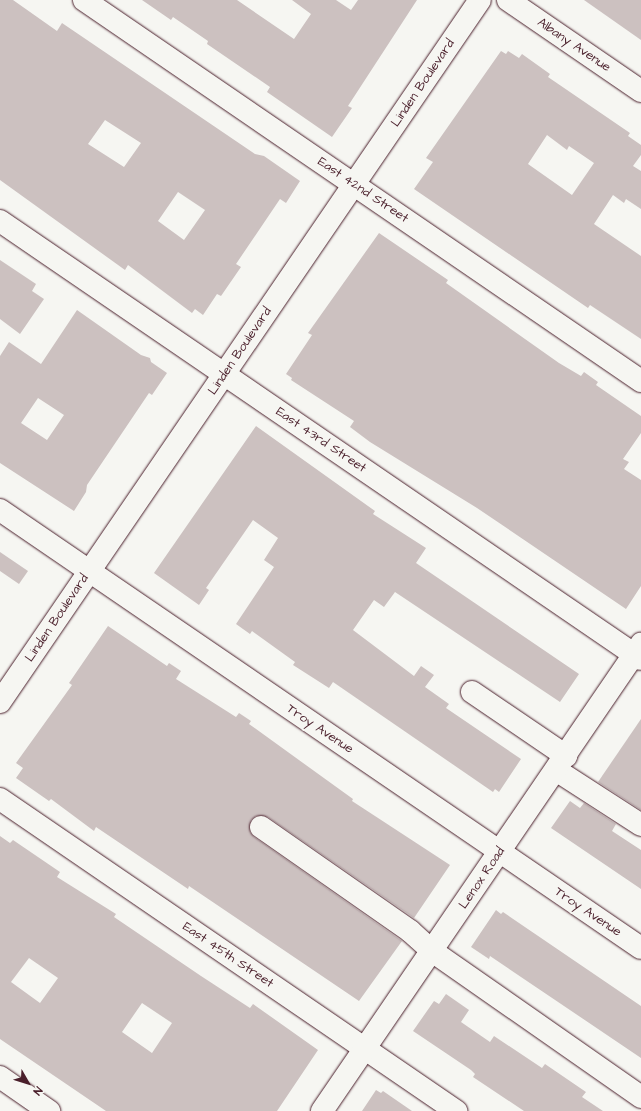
<!DOCTYPE html>
<style>
body{margin:0}
#map{position:relative;width:641px;height:1111px;overflow:hidden;background:#f6f6f2;font-family:"Architects Daughter",sans-serif}
div>[style]{position:absolute}
.building>*{inset:0;background:#ccc1c0}
.roads{filter:drop-shadow(0 0 1px #4a1f2b) drop-shadow(0 0 1px #4a1f2b)}
.minor>*{height:22px;margin:-11px;padding:0 11px;transform-origin:11px;border-radius:11px;background:#f6f6f2}
.highway>*{height:22px;margin:-11px;padding:0 11px;transform-origin:11px;border-radius:11px;background:#f6f6f2}
span{translate:-50% -50%;white-space:nowrap;text-align:center;line-height:1.15;-webkit-text-stroke:4px #f6f6f2;paint-order:stroke}
.street-label{font-size:13px;color:#4a1f2b}
.north{position:absolute;left:8px;top:1063px;width:40px;height:40px;-webkit-text-stroke:3px #f6f6f2;paint-order:stroke;rotate:129deg;font-size:11px;font-weight:700;line-height:16px;text-align:center;color:#4a1f2b}
.north::after{content:'';display:block;margin:auto;width:14px;height:18px;background:#4a1f2b;clip-path:polygon(50% 0,100% 100%,50% 72%,0 100%)}
</style>
<div id="map">
<div class="building">
<div style="clip-path:polygon(evenodd,0 0,13px 0,57px 31px,62px 23px,255px 154px,264px 156px,300px 181px,286px 203px,280px 199px,236px 264px,241px 267px,221px 296px,217px 294px,203px 315px,195px 309px,192px 313px,128px 265px,125px 270px,0 180px,0 0,105px 120px,141px 143px,124px 167px,88px 144px,105px 120px,0 0,178px 192px,205px 210px,184px 240px,158px 221px,178px 192px)"></div>
<div style="clip-path:polygon(142px 0,237px 0,294px 39px,311px 14px,292px 0,336px 0,351px 10px,358px 0,417px 0,348px 106px,352px 108px,332px 137px,267px 92px,270px 87px,207px 44px,208px 41px,173px 17px,171px 20px)"></div>
<div style="clip-path:polygon(584px 0,641px 0,641px 40px)"></div>
<div style="clip-path:polygon(evenodd,501px 51px,506px 54px,508px 51px,519px 58px,522px 54px,550px 74px,548px 77px,630px 133px,628px 136px,641px 145px,641px 155px,633px 166px,641px 171px,641px 209px,626px 199px,624px 203px,613px 195px,594px 224px,641px 256px,641px 339px,590px 305px,588px 308px,414px 189px,433px 162px,426px 158px,501px 51px,547px 135px,567px 150px,569px 146px,594px 163px,572px 195px,528px 164px,547px 135px)"></div>
<div style="clip-path:polygon(379px 233px,448px 280px,446px 283px,559px 363px,581px 376px,584px 372px,598px 382px,596px 385px,641px 416px,641px 433px,623px 459px,629px 462px,624px 469px,641px 480px,641px 586px,626px 609px,477px 508px,370px 442px,350px 427px,354px 421px,291px 380px,292px 378px,286px 374px,312px 335px,308px 333px)"></div>
<div style="clip-path:polygon(0 260px,36px 284px,32px 291px,44px 299px,20px 334px,0 319px)"></div>
<div style="clip-path:polygon(evenodd,77px 310px,141px 355px,150px 358px,151px 362px,167px 373px,152px 395px,149px 393px,87px 485px,86px 492px,74px 511px,0 463px,0 356px,9px 342px,41px 364px,77px 310px,38px 398px,64px 415px,47px 440px,21px 423px,38px 398px)"></div>
<div style="clip-path:polygon(256px 426px,375px 511px,373px 514px,426px 548px,416px 563px,579px 674px,560px 702px,395px 592px,384px 607px,374px 600px,353px 630px,414px 676px,421px 666px,434px 675px,425px 687px,449px 704px,446px 708px,521px 759px,499px 792px,495px 789px,493px 792px,333px 682px,329px 688px,293px 665px,295px 662px,252px 631px,250px 634px,236px 624px,274px 567px,264px 560px,278px 538px,253px 520px,206px 588px,209px 590px,199px 605px,154px 573px)"></div>
<div style="clip-path:polygon(0 552px,28px 571px,19px 584px,0 571px)"></div>
<div style="clip-path:polygon(108px 626px,167px 666px,169px 663px,181px 671px,176px 679px,236px 717px,239px 713px,251px 721px,249px 724px,353px 799px,352px 801px,450px 865px,414px 918px,268px 817px,256px 816px,251px 820px,250px 832px,254px 837px,402px 941px,359px 1001px,189px 886px,188px 889px,96px 827px,94px 831px,51px 799px,49px 801px,16px 778px,23px 768px,16px 763px,72px 685px,69px 683px)"></div>
<div style="clip-path:polygon(641px 719px,641px 810px,598px 782px)"></div>
<div style="clip-path:polygon(570px 801px,580px 808px,584px 803px,616px 824px,612px 831px,641px 850px,641px 889px,551px 828px)"></div>
<div style="clip-path:polygon(evenodd,0 836px,10px 843px,13px 840px,60px 872px,57px 877px,116px 914px,114px 917px,201px 976px,250px 1008px,253px 1004px,318px 1050px,277px 1111px,106px 1111px,0 1039px,0 836px,29px 958px,58px 978px,40px 1003px,11px 982px,29px 958px,0 836px,142px 1003px,172px 1023px,152px 1053px,122px 1032px,142px 1003px)"></div>
<div style="clip-path:polygon(496px 910px,501px 914px,503px 912px,641px 1006px,641px 1058px,490px 956px,489px 959px,471px 947px)"></div>
<div style="clip-path:polygon(446px 994px,469px 1010px,461px 1022px,490px 1042px,494px 1036px,542px 1068px,545px 1064px,586px 1092px,582px 1097px,603px 1111px,524px 1111px,473px 1077px,475px 1074px,471px 1070px,413px 1031px,434px 1001px,439px 1004px)"></div>
<div style="clip-path:polygon(376px 1090px,381px 1093px,383px 1091px,412px 1111px,362px 1111px)"></div>
</div>
<div class="roads">
<div class="minor">
<div style="left:84px;top:0;width:675px;rotate:34.37deg"></div>
<div style="left:508px;top:0;width:161px;rotate:34.4deg"></div>
<div style="left:0;top:221px;width:776px;rotate:34.35deg"></div>
<div style="left:0;top:510px;width:776px;rotate:34.35deg"></div>
<div style="left:472px;top:692px;width:114px;rotate:34.2deg"></div>
<div style="left:556px;top:770px;width:101px;rotate:32.9deg"></div>
<div style="left:0;top:799px;width:553px;rotate:34.38deg"></div>
<div style="left:261px;top:827px;width:182px;rotate:34.9deg"></div>
<div style="left:410px;top:931px;width:30px;rotate:42deg"></div>
<div style="left:432px;top:951px;width:255px;rotate:34.9deg"></div>
<div style="left:0;top:1077px;width:60px;rotate:34.8deg"></div>
<div style="left:322px;top:1111px;width:566px;rotate:-55.66deg"></div>
</div>
<div class="highway">
<div style="left:0;top:702px;width:850px;rotate:-55.64deg"></div>
</div>
</div>
<div class="street-label">
<span style="left:574px;top:45px;rotate:34deg">Albany Avenue</span>
<span style="left:423px;top:83px;rotate:-56deg">Linden Boulevard</span>
<span style="left:363px;top:190px;rotate:34deg">East 42nd Street</span>
<span style="left:240px;top:351px;rotate:-56deg">Linden Boulevard</span>
<span style="left:321px;top:440px;rotate:34deg">East 43rd Street</span>
<span style="left:57px;top:618px;rotate:-56deg">Linden Boulevard</span>
<span style="left:320px;top:729px;rotate:34deg">Troy Avenue</span>
<span style="left:482px;top:878px;rotate:-56deg">Lenox Road</span>
<span style="left:588px;top:912px;rotate:34deg">Troy Avenue</span>
<span style="left:228px;top:955px;rotate:34deg">East 45th Street</span>
</div>
<div class="north">N</div>
</div>
